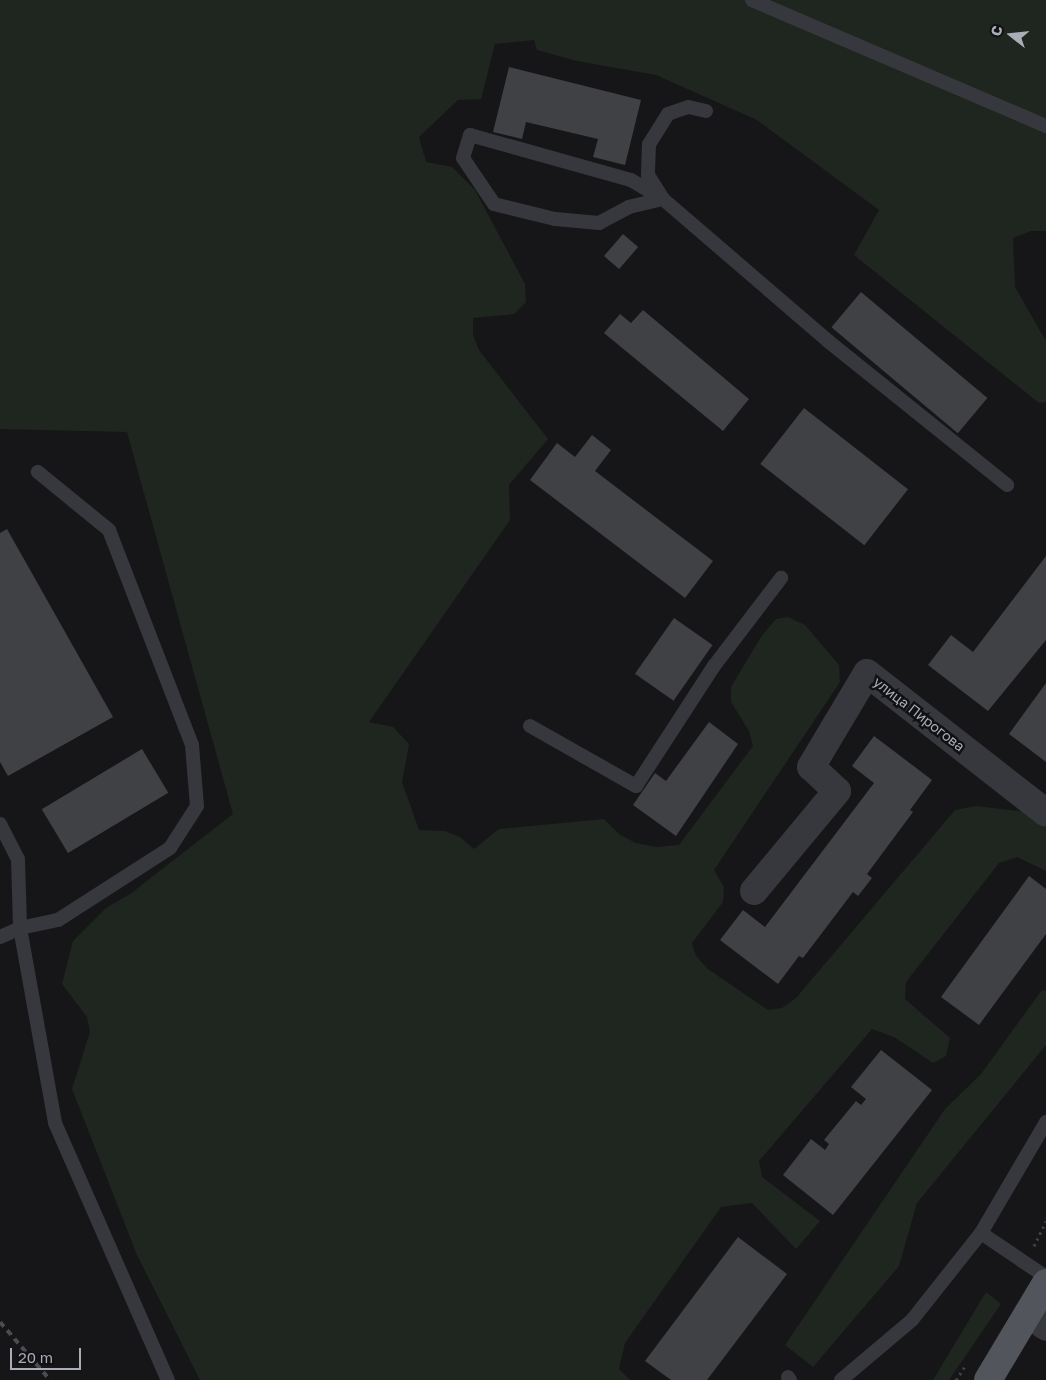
<!DOCTYPE html>
<meta charset="utf-8">
<style>
body{margin:0}
#map{position:relative;width:1046px;height:1380px;overflow:hidden;background:#161618;font-family:"Golos Text",sans-serif}
div>[style]{position:absolute}
.green>*{inset:0;background:#1e261f}
.building>*{inset:0;background:#404145;transform-origin:0 0}
.path>*{height:3px;margin-top:-1.5px;transform-origin:0;background:repeating-linear-gradient(90deg,#3d3f44 0 2.5px,transparent 0 6.5px)}
.service>*{height:14px;margin:-7px;padding:0 7px;transform-origin:7px;border-radius:7px;background:#37383d}
.minor>*{height:28px;margin:-14px;padding:0 14px;transform-origin:14px;border-radius:14px;background:#37383d}
.primary>*{height:28px;margin:-14px;padding:0 14px;transform-origin:14px;border-radius:14px;background:#53555c}
.rail>*{height:4px;margin-top:-2px;transform-origin:0;background:repeating-linear-gradient(90deg,#4a4c52 0 6px,transparent 0 11px)}
span{translate:-50% -50%;white-space:nowrap;text-align:center;line-height:1.15;-webkit-text-stroke:5px #111113;paint-order:stroke}
.street-label{font-size:14px;color:#a8adb8}
.north{position:absolute;left:986px;top:10px;width:50px;height:50px;-webkit-text-stroke:4px #111113;paint-order:stroke;rotate:286deg;font-size:14px;font-weight:700;line-height:20px;text-align:center;color:#a8adb8}
.north::after{content:'';display:block;margin:auto;width:18px;height:22px;background:#a8adb8;clip-path:polygon(50% 0,100% 100%,50% 72%,0 100%)}
.scale{position:absolute;left:10px;top:1348px;width:71px;height:22px;box-sizing:border-box;border:2px solid #a8adb8;border-top:0;padding-left:6px;font-size:15px;line-height:18px;white-space:nowrap;color:#a8adb8;-webkit-text-stroke:4px #111113;paint-order:stroke}
</style>
<div id="map">
<div class="green">
<div style="clip-path:polygon(0 0,1046px 0,1046px 231px,1031px 231px,1013px 238px,1015px 287px,1046px 341px,1046px 402px,1039px 403px,854px 255px,879px 210px,757px 120px,656px 75px,577px 61px,537px 50px,534px 40px,495px 44px,481px 99px,458px 100px,419px 137px,426px 162px,452px 167px,475px 190px,525px 284px,526px 302px,514px 314px,473px 318px,473px 335px,479px 350px,548px 439px,509px 485px,510px 520px,369px 722px,393px 727px,409px 744px,402px 782px,419px 830px,445px 831px,460px 837px,474px 849px,499px 829px,604px 819px,620px 835px,636px 843px,656px 847px,679px 845px,753px 746px,749px 731px,731px 702px,731px 687px,761px 637px,776px 619px,788px 617px,805px 625px,839px 665px,840px 682px,714px 870px,724px 887px,723px 902px,692px 943px,696px 956px,708px 969px,768px 1010px,782px 1008px,796px 998px,955px 810px,976px 806px,1027px 812px,1046px 828px,1046px 871px,1017px 857px,999px 863px,906px 982px,905px 999px,950px 1038px,946px 1056px,933px 1063px,894px 1037px,872px 1029px,759px 1161px,762px 1177px,820px 1221px,796px 1249px,752px 1203px,721px 1207px,625px 1343px,619px 1369px,630px 1380px,200px 1380px,137px 1255px,72px 1089px,90px 1032px,87px 1017px,62px 984px,73px 941px,106px 908px,130px 894px,233px 814px,127px 432px,0 429px)"></div>
<div style="clip-path:polygon(1042px 990px,1046px 991px,1046px 1045px,917px 1203px,899px 1266px,813px 1367px,785px 1345px,945px 1109px,981px 1074px)"></div>
<div style="clip-path:polygon(986px 1292px,1001px 1304px,949px 1380px,933px 1380px)"></div>
</div>
<div class="building">
<div style="clip-path:polygon(509px 67px,641px 100px,625px 165px,593px 157px,598px 139px,526px 122px,522px 139px,493px 132px)"></div>
<div style="left:623px;top:234px;width:20px;height:29px;rotate:41deg"></div>
<div style="left:861px;top:292px;width:165px;height:46px;rotate:40deg"></div>
<div style="clip-path:polygon(643px 310px,749px 399px,723px 431px,604px 333px,620px 314px,631px 323px)"></div>
<div style="left:804px;top:408px;width:132px;height:71px;rotate:38deg"></div>
<div style="clip-path:polygon(592px 435px,611px 450px,595px 471px,713px 561px,685px 598px,530px 480px,557px 443px,575px 457px)"></div>
<div style="clip-path:polygon(7px 529px,113px 717px,8px 776px,0 762px,0 533px)"></div>
<div style="clip-path:polygon(1046px 556px,1046px 640px,988px 711px,928px 665px,951px 635px,973px 652px)"></div>
<div style="left:674px;top:618px;width:47px;height:68px;rotate:35deg"></div>
<div style="clip-path:polygon(1046px 683px,1046px 762px,1009px 734px)"></div>
<div style="clip-path:polygon(709px 722px,738px 744px,676px 836px,633px 805px,655px 773px,666px 781px)"></div>
<div style="clip-path:polygon(874px 736px,932px 780px,910px 810px,913px 812px,867px 874px,872px 878px,858px 896px,853px 892px,803px 958px,799px 956px,778px 984px,720px 940px,743px 910px,765px 927px,874px 783px,852px 766px)"></div>
<div style="left:142px;top:749px;width:51px;height:117px;rotate:59deg"></div>
<div style="clip-path:polygon(1029px 876px,1046px 889px,1046px 934px,979px 1025px,941px 997px)"></div>
<div style="clip-path:polygon(881px 1050px,932px 1090px,833px 1215px,783px 1175px,811px 1139px,825px 1150px,829px 1144px,824px 1140px,856px 1101px,861px 1105px,866px 1099px,851px 1087px)"></div>
<div style="clip-path:polygon(738px 1237px,787px 1274px,707px 1380px,671px 1380px,645px 1361px)"></div>
</div>
<div class="path">
<div style="left:1034px;top:1246px;width:28px;rotate:-64deg"></div>
<div style="left:956px;top:1380px;width:17px;rotate:-57deg"></div>
</div>
<div class="service">
<div style="left:752px;top:0;width:320px;rotate:23.2deg"></div>
<div style="left:706px;top:111px;width:18px;rotate:-167deg"></div>
<div style="left:688px;top:107px;width:21px;rotate:161deg"></div>
<div style="left:668px;top:114px;width:36px;rotate:122deg"></div>
<div style="left:649px;top:144px;width:31px;rotate:92deg"></div>
<div style="left:648px;top:175px;width:28px;rotate:58deg"></div>
<div style="left:663px;top:199px;width:35px;rotate:167deg"></div>
<div style="left:629px;top:207px;width:34px;rotate:152deg"></div>
<div style="left:599px;top:223px;width:44px;rotate:-174.8deg"></div>
<div style="left:555px;top:219px;width:63px;rotate:-166.2deg"></div>
<div style="left:494px;top:204px;width:55px;rotate:-124deg"></div>
<div style="left:463px;top:158px;width:24px;rotate:-73deg"></div>
<div style="left:470px;top:135px;width:167px;rotate:15.6deg"></div>
<div style="left:631px;top:180px;width:37px;rotate:31deg"></div>
<div style="left:663px;top:199px;width:218px;rotate:40.7deg"></div>
<div style="left:828px;top:341px;width:230px;rotate:38.8deg"></div>
<div style="left:530px;top:726px;width:122px;rotate:29.5deg"></div>
<div style="left:636px;top:786px;width:143px;rotate:-57deg"></div>
<div style="left:714px;top:666px;width:111px;rotate:-52.7deg"></div>
<div style="left:0;top:824px;width:39px;rotate:63deg"></div>
<div style="left:18px;top:859px;width:69px;rotate:88.3deg"></div>
<div style="left:20px;top:928px;width:198px;rotate:79.8deg"></div>
<div style="left:55px;top:1123px;width:281px;rotate:66.3deg"></div>
<div style="left:0;top:937px;width:22px;rotate:-24deg"></div>
<div style="left:20px;top:928px;width:39px;rotate:-12deg"></div>
<div style="left:58px;top:920px;width:133px;rotate:-32.7deg"></div>
<div style="left:170px;top:848px;width:50px;rotate:-57.3deg"></div>
<div style="left:197px;top:806px;width:61px;rotate:-94.7deg"></div>
<div style="left:192px;top:745px;width:230px;rotate:-111.1deg"></div>
<div style="left:109px;top:530px;width:92px;rotate:-140.8deg"></div>
<div style="left:981px;top:1233px;width:78px;rotate:34.1deg"></div>
<div style="left:788px;top:1377px;width:4px;rotate:56deg"></div>
<div style="left:841px;top:1380px;width:93px;rotate:-40.2deg"></div>
<div style="left:912px;top:1320px;width:111px;rotate:-51.6deg"></div>
<div style="left:981px;top:1233px;width:129px;rotate:-59.6deg"></div>
</div>
<div class="minor">
<div style="left:754px;top:891px;width:130px;rotate:-50.3deg"></div>
<div style="left:837px;top:791px;width:35px;rotate:-137deg"></div>
<div style="left:811px;top:767px;width:109px;rotate:-59.2deg"></div>
<div style="left:867px;top:673px;width:227px;rotate:38deg"></div>
<div style="left:1029px;top:1314px;width:21px;rotate:37deg"></div>
</div>
<div class="primary">
<div style="left:988px;top:1380px;width:113px;rotate:-59.1deg"></div>
</div>
<div class="rail">
<div style="left:0;top:1322px;width:77px;rotate:49.2deg"></div>
</div>
<div class="street-label">
<span style="left:919px;top:714px;rotate:38deg">улица Пирогова</span>
</div>
<div class="north">С</div>
<div class="scale">20 m</div>
</div>
